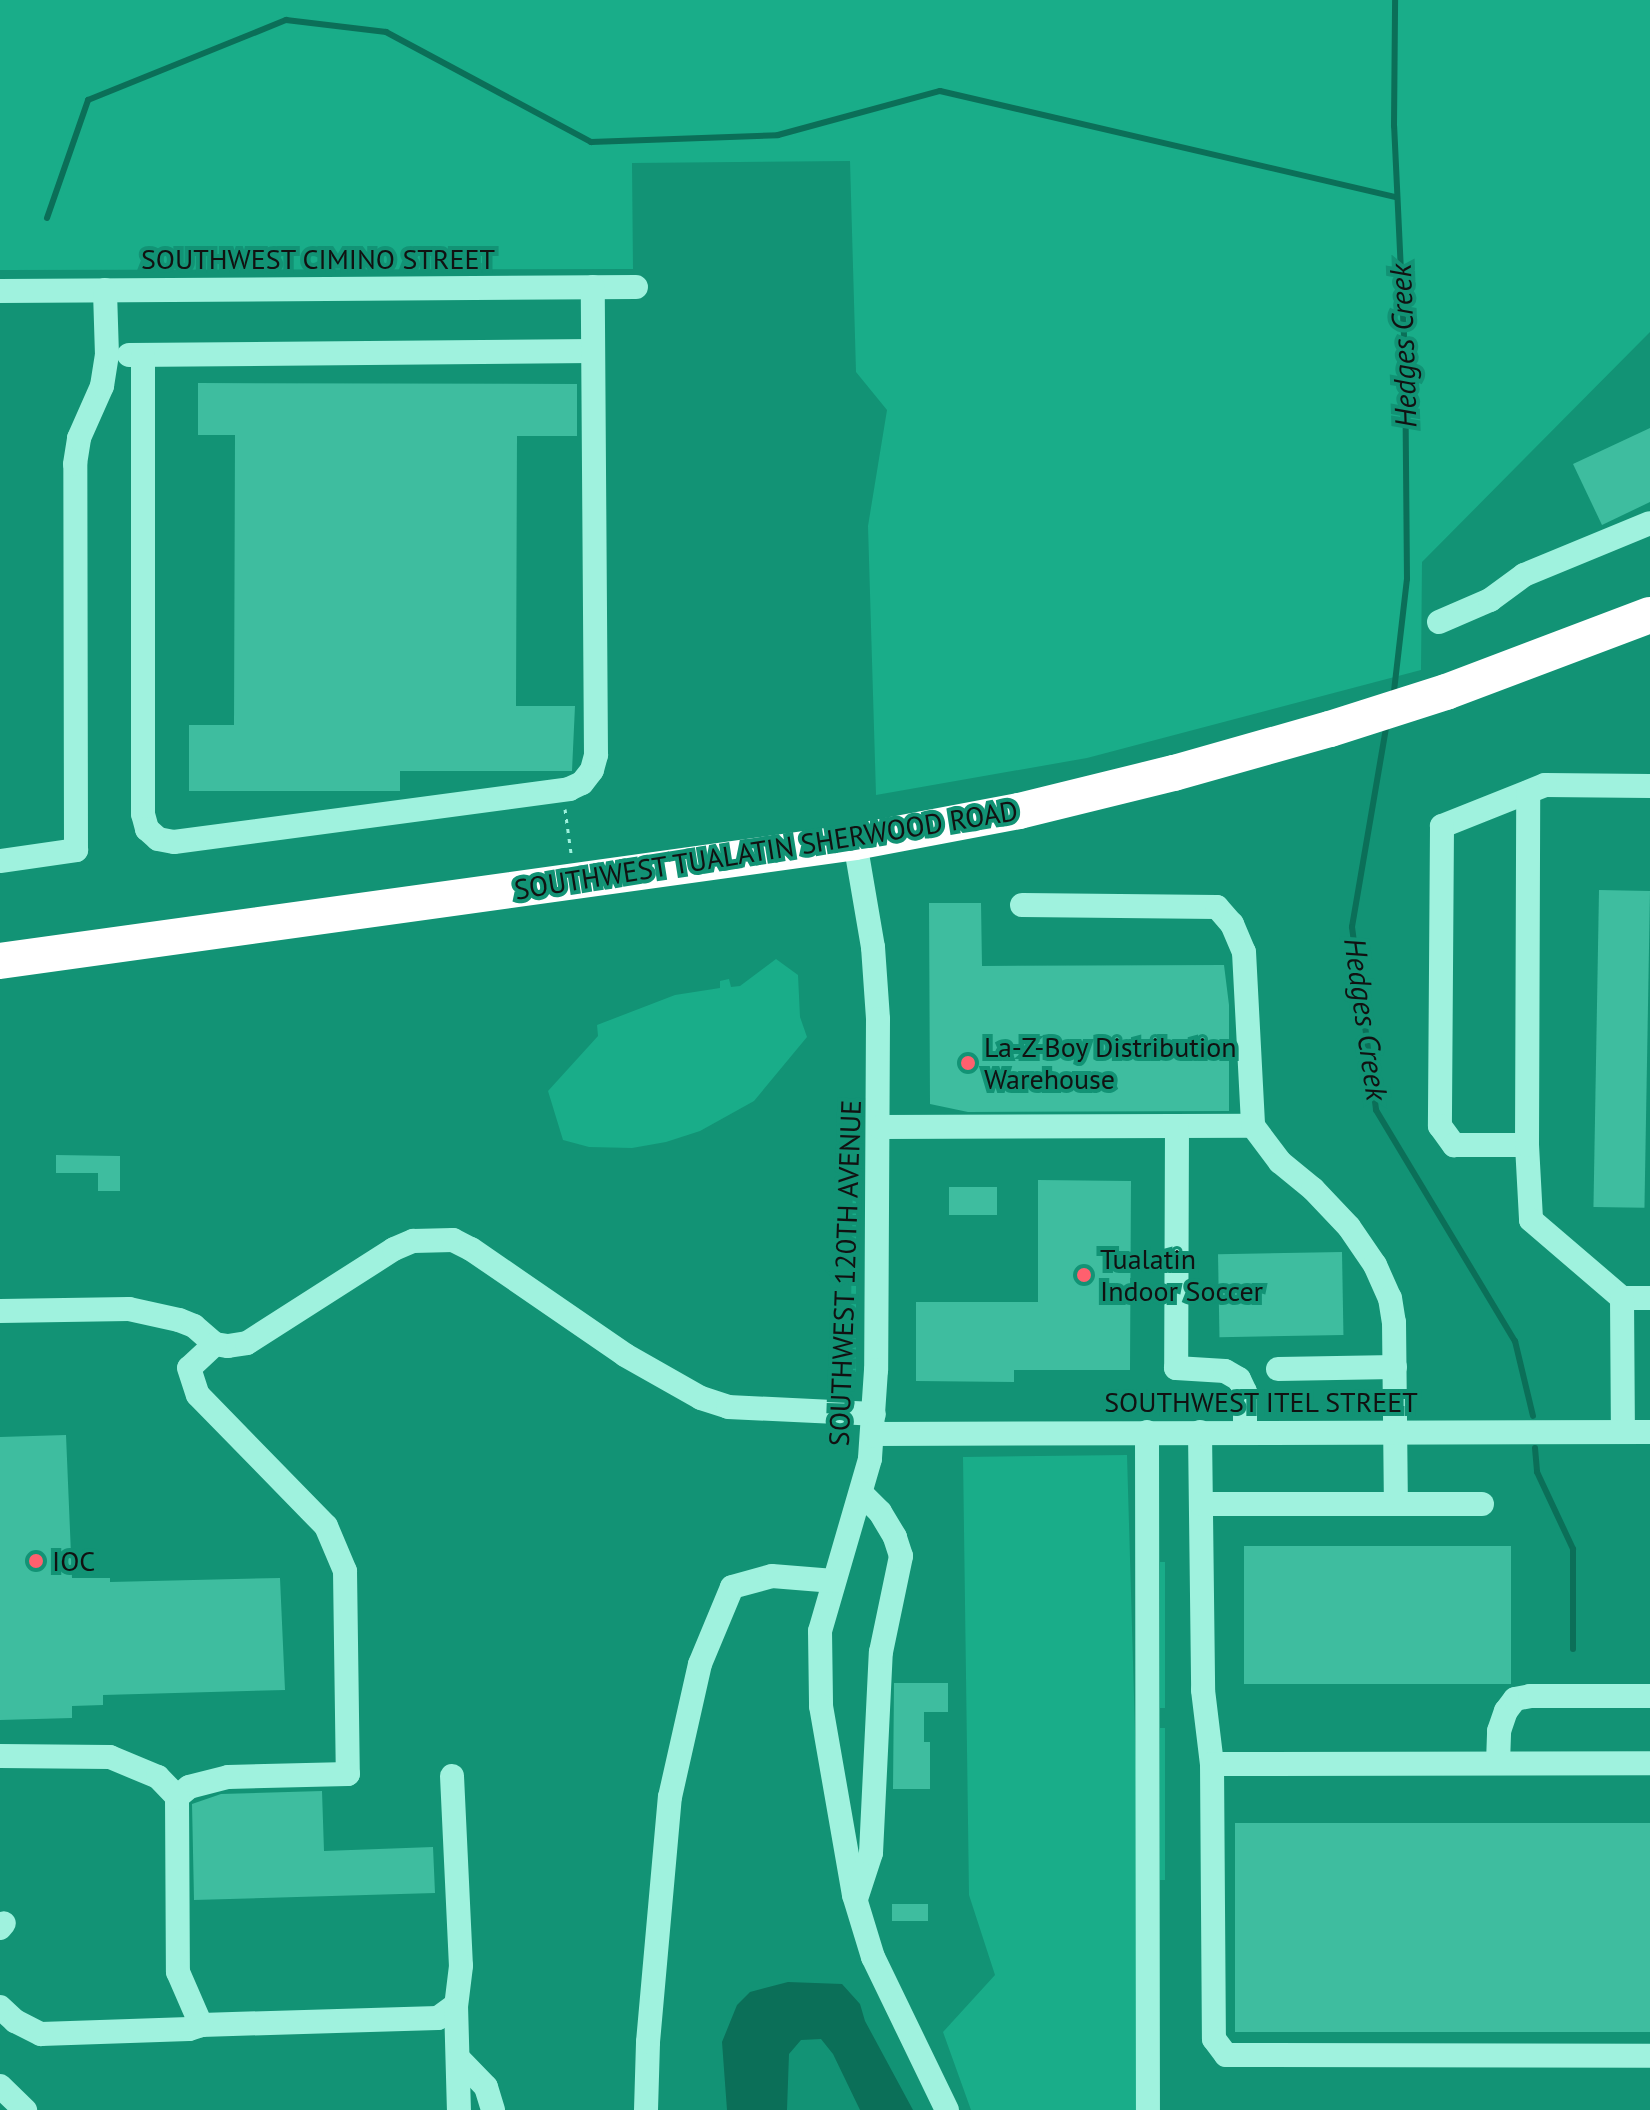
<!DOCTYPE html>
<style>
body{margin:0}
#map{position:relative;width:1650px;height:2110px;overflow:hidden;background:#129375;font-family:"PT Sans",sans-serif}
div>[style]{position:absolute}
.green>*{inset:0;background:#19ad89;transform-origin:0 0}
.water>*{inset:0;background:#0b6f58}
.stream>*{height:6px;margin:-3px;padding:0 3px;transform-origin:3px;border-radius:3px;background:#0b6f58}
.building>*{inset:0;background:#3ebd9f;transform-origin:0 0}
.path>*{height:3px;margin-top:-1.5px;transform-origin:0;background:repeating-linear-gradient(90deg,#9ff2de 0 4px,transparent 0 10px)}
.minor>*{height:24px;margin:-12px;padding:0 12px;transform-origin:12px;border-radius:12px;background:#9ff2de}
.highway>*{height:36px;margin:-18px;padding:0 18px;transform-origin:18px;border-radius:18px;background:#fff}
.dots>*{width:22px;height:22px;translate:-50% -50%;box-sizing:border-box;border:4px solid #129375;border-radius:50%}
span{translate:-50% -50%;white-space:nowrap;text-align:center;line-height:1.15;-webkit-text-stroke:8px #129375;paint-order:stroke}
.street-label{font-size:28px;color:#111}
.poi-label{font-size:28px;color:#111}
.left{translate:0 -50%;text-align:left}
.water-label{font-size:30px;color:#111;font-style:italic}
</style>
<div id="map">
<div class="green">
<div style="clip-path:polygon(0 0,1650px 0,1650px 332px,1422px 562px,1421px 670px,1087px 758px,876px 795px,868px 526px,887px 410px,856px 372px,850px 161px,632px 163px,633px 269px,0 270px)"></div>
<div style="clip-path:polygon(776px 959px,798px 975px,800px 1017px,807px 1037px,754px 1101px,700px 1131px,666px 1142px,632px 1148px,589px 1147px,563px 1140px,548px 1091px,598px 1036px,597px 1025px,675px 995px,720px 988px,720px 981px,729px 979px,731px 987px,740px 986px)"></div>
<div style="clip-path:polygon(853px 1174px,856px 1174px,856px 1372px,853px 1372px,851px 1310px)"></div>
<div style="clip-path:polygon(1127px 1455px,1146px 2110px,971px 2110px,943px 2032px,995px 1975px,969px 1895px,963px 1457px)"></div>
<div style="left:1160px;top:1562px;width:5px;height:146px"></div>
<div style="left:1160px;top:1728px;width:5px;height:152px"></div>
</div>
<div class="water">
<div style="clip-path:polygon(788px 1982px,842px 1984px,860px 2004px,865px 2021px,913px 2110px,860px 2110px,833px 2054px,821px 2039px,801px 2040px,789px 2054px,787px 2110px,727px 2110px,722px 2042px,737px 2005px,750px 1992px)"></div>
</div>
<div class="stream">
<div style="left:47px;top:218px;width:125px;rotate:-70.8deg"></div>
<div style="left:88px;top:100px;width:214px;rotate:-22deg"></div>
<div style="left:286px;top:20px;width:101px;rotate:6.8deg"></div>
<div style="left:386px;top:32px;width:233px;rotate:28.2deg"></div>
<div style="left:591px;top:142px;width:187px;rotate:-2.1deg"></div>
<div style="left:778px;top:135px;width:168px;rotate:-15.2deg"></div>
<div style="left:940px;top:91px;width:469px;rotate:13.1deg"></div>
<div style="left:1394px;top:691px;width:113px;rotate:-83.4deg"></div>
<div style="left:1407px;top:579px;width:222px;rotate:-90.5deg"></div>
<div style="left:1405px;top:357px;width:231px;rotate:-92.7deg"></div>
<div style="left:1394px;top:126px;width:126px;rotate:-89.5deg"></div>
<div style="left:1386px;top:728px;width:202px;rotate:99.7deg"></div>
<div style="left:1352px;top:927px;width:185px;rotate:82.5deg"></div>
<div style="left:1376px;top:1110px;width:270px;rotate:59deg"></div>
<div style="left:1515px;top:1341px;width:77px;rotate:76.5deg"></div>
<div style="left:1535px;top:1448px;width:24px;rotate:85deg"></div>
<div style="left:1537px;top:1472px;width:85px;rotate:64.9deg"></div>
<div style="left:1573px;top:1549px;width:100px;rotate:90deg"></div>
</div>
<div class="building">
<div style="clip-path:polygon(198px 383px,577px 384px,577px 436px,517px 436px,516px 706px,575px 706px,572px 771px,400px 771px,400px 791px,189px 791px,189px 725px,234px 725px,235px 435px,198px 435px)"></div>
<div style="clip-path:polygon(1650px 428px,1650px 502px,1602px 525px,1573px 464px)"></div>
<div style="left:1599px;top:890px;width:51px;height:317px;rotate:1deg"></div>
<div style="clip-path:polygon(929px 903px,981px 903px,982px 966px,1224px 965px,1229px 1005px,1229px 1111px,968px 1112px,930px 1104px)"></div>
<div style="clip-path:polygon(56px 1155px,120px 1156px,120px 1191px,98px 1191px,98px 1173px,56px 1173px)"></div>
<div style="clip-path:polygon(1038px 1180px,1131px 1181px,1130px 1370px,1014px 1370px,1014px 1382px,916px 1381px,916px 1302px,1038px 1302px)"></div>
<div style="left:949px;top:1187px;width:48px;height:28px"></div>
<div style="left:1342px;top:1252px;width:83px;height:124px;rotate:89deg"></div>
<div style="clip-path:polygon(66px 1435px,72px 1578px,110px 1578px,110px 1582px,280px 1578px,285px 1690px,103px 1695px,103px 1705px,72px 1706px,72px 1718px,0 1720px,0 1437px)"></div>
<div style="left:1244px;top:1546px;width:267px;height:138px"></div>
<div style="clip-path:polygon(894px 1683px,948px 1683px,948px 1712px,924px 1712px,924px 1742px,930px 1742px,930px 1789px,893px 1789px)"></div>
<div style="clip-path:polygon(322px 1791px,324px 1851px,433px 1847px,435px 1893px,194px 1900px,192px 1804px,221px 1794px)"></div>
<div style="left:1650px;top:1823px;width:209px;height:415px;rotate:90deg"></div>
<div style="left:892px;top:1904px;width:36px;height:17px"></div>
</div>
<div class="path">
<div style="left:565px;top:809px;width:44px;rotate:82.2deg"></div>
</div>
<div class="minor">
<div style="left:0;top:291px;width:636px;rotate:-0.36deg"></div>
<div style="left:129px;top:355px;width:464px;rotate:-0.5deg"></div>
<div style="left:143px;top:355px;width:459px;rotate:90deg"></div>
<div style="left:143px;top:814px;width:16px;rotate:75deg"></div>
<div style="left:147px;top:829px;width:15px;rotate:42deg"></div>
<div style="left:158px;top:839px;width:16px;rotate:11deg"></div>
<div style="left:174px;top:842px;width:399px;rotate:-7.6deg"></div>
<div style="left:569px;top:789px;width:14px;rotate:-25deg"></div>
<div style="left:582px;top:783px;width:16px;rotate:-52deg"></div>
<div style="left:592px;top:770px;width:16px;rotate:-75deg"></div>
<div style="left:596px;top:755px;width:468px;rotate:-90.4deg"></div>
<div style="left:1439px;top:622px;width:56px;rotate:-23.3deg"></div>
<div style="left:1490px;top:600px;width:42px;rotate:-36.3deg"></div>
<div style="left:1524px;top:575px;width:136px;rotate:-22.4deg"></div>
<div style="left:1650px;top:786px;width:105px;rotate:-179.5deg"></div>
<div style="left:1545px;top:785px;width:111px;rotate:158.3deg"></div>
<div style="left:1442px;top:826px;width:300px;rotate:90.4deg"></div>
<div style="left:1440px;top:1126px;width:24px;rotate:54deg"></div>
<div style="left:1454px;top:1145px;width:73px"></div>
<div style="left:1527px;top:1145px;width:75px;rotate:86.9deg"></div>
<div style="left:1531px;top:1220px;width:120px;rotate:40.6deg"></div>
<div style="left:1622px;top:1298px;width:28px"></div>
<div style="left:855px;top:842px;width:107px;rotate:80.3deg"></div>
<div style="left:873px;top:947px;width:72px;rotate:86deg"></div>
<div style="left:878px;top:1019px;width:351px;rotate:90.3deg"></div>
<div style="left:876px;top:1370px;width:89px;rotate:93.9deg"></div>
<div style="left:870px;top:1459px;width:179px;rotate:106.2deg"></div>
<div style="left:820px;top:1631px;width:75px;rotate:89.2deg"></div>
<div style="left:821px;top:1706px;width:192px;rotate:80.1deg"></div>
<div style="left:854px;top:1895px;width:65px;rotate:73deg"></div>
<div style="left:873px;top:1957px;width:170px;rotate:64.2deg"></div>
<div style="left:0;top:861px;width:77px;rotate:-8.2deg"></div>
<div style="left:76px;top:850px;width:386px;rotate:-90.1deg"></div>
<div style="left:75px;top:464px;width:26px;rotate:-81deg"></div>
<div style="left:79px;top:438px;width:57px;rotate:-66.1deg"></div>
<div style="left:102px;top:386px;width:31px;rotate:-81deg"></div>
<div style="left:107px;top:355px;width:65px;rotate:-91.8deg"></div>
<div style="left:1022px;top:905px;width:195px;rotate:0.6deg"></div>
<div style="left:1217px;top:907px;width:23px;rotate:49deg"></div>
<div style="left:1232px;top:924px;width:30px;rotate:67deg"></div>
<div style="left:1244px;top:952px;width:174px;rotate:87deg"></div>
<div style="left:880px;top:1127px;width:373px;rotate:-0.2deg"></div>
<div style="left:1253px;top:1126px;width:45px;rotate:53.1deg"></div>
<div style="left:1280px;top:1162px;width:43px;rotate:39.3deg"></div>
<div style="left:1313px;top:1189px;width:52px;rotate:46.5deg"></div>
<div style="left:1349px;top:1227px;width:46px;rotate:55.6deg"></div>
<div style="left:1375px;top:1265px;width:36px;rotate:66deg"></div>
<div style="left:1390px;top:1298px;width:24px;rotate:81deg"></div>
<div style="left:1394px;top:1322px;width:182px;rotate:89.4deg"></div>
<div style="left:1177px;top:1127px;width:241px;rotate:90.2deg"></div>
<div style="left:1176px;top:1368px;width:49px;rotate:3.5deg"></div>
<div style="left:1225px;top:1371px;width:16px;rotate:30deg"></div>
<div style="left:1239px;top:1379px;width:14px;rotate:65deg"></div>
<div style="left:1245px;top:1392px;width:40px;rotate:90deg"></div>
<div style="left:1527px;top:1145px;width:353px;rotate:-89.8deg"></div>
<div style="left:1622px;top:1298px;width:134px;rotate:89.6deg"></div>
<div style="left:0;top:1311px;width:129px;rotate:-0.9deg"></div>
<div style="left:129px;top:1309px;width:51px;rotate:12.4deg"></div>
<div style="left:179px;top:1320px;width:16px;rotate:22deg"></div>
<div style="left:194px;top:1326px;width:28px;rotate:41deg"></div>
<div style="left:215px;top:1344px;width:13px;rotate:9deg"></div>
<div style="left:228px;top:1346px;width:19px;rotate:-9deg"></div>
<div style="left:247px;top:1343px;width:174px;rotate:-32.6deg"></div>
<div style="left:394px;top:1249px;width:21px;rotate:-23deg"></div>
<div style="left:413px;top:1241px;width:40px;rotate:-1.4deg"></div>
<div style="left:453px;top:1240px;width:20px;rotate:27deg"></div>
<div style="left:471px;top:1249px;width:187px;rotate:34.5deg"></div>
<div style="left:625px;top:1355px;width:87px;rotate:29.5deg"></div>
<div style="left:701px;top:1398px;width:28px;rotate:18deg"></div>
<div style="left:728px;top:1407px;width:146px;rotate:2.7deg"></div>
<div style="left:215px;top:1344px;width:35px;rotate:137deg"></div>
<div style="left:189px;top:1368px;width:28px;rotate:72deg"></div>
<div style="left:198px;top:1395px;width:183px;rotate:45.7deg"></div>
<div style="left:326px;top:1526px;width:49px;rotate:67.1deg"></div>
<div style="left:345px;top:1571px;width:203px;rotate:89.2deg"></div>
<div style="left:348px;top:1774px;width:120px;rotate:178.6deg"></div>
<div style="left:228px;top:1777px;width:40px;rotate:165.6deg"></div>
<div style="left:189px;top:1787px;width:16px;rotate:140deg"></div>
<div style="left:177px;top:1797px;width:175px;rotate:89.7deg"></div>
<div style="left:178px;top:1972px;width:58px;rotate:66.5deg"></div>
<div style="left:201px;top:2025px;width:237px;rotate:-1.7deg"></div>
<div style="left:438px;top:2018px;width:22px;rotate:-36deg"></div>
<div style="left:1278px;top:1369px;width:117px;rotate:-1deg"></div>
<div style="left:1147px;top:1432px;width:678px;rotate:89.92deg"></div>
<div style="left:1200px;top:1432px;width:258px;rotate:89.3deg"></div>
<div style="left:1203px;top:1690px;width:75px;rotate:83.1deg"></div>
<div style="left:1212px;top:1764px;width:438px;rotate:-0.1deg"></div>
<div style="left:872px;top:1434px;width:778px;rotate:-0.15deg"></div>
<div style="left:1201px;top:1504px;width:281px"></div>
<div style="left:0;top:1756px;width:110px;rotate:0.5deg"></div>
<div style="left:110px;top:1757px;width:52px;rotate:22.6deg"></div>
<div style="left:158px;top:1777px;width:28px;rotate:46deg"></div>
<div style="left:1498px;top:1763px;width:32px;rotate:-88deg"></div>
<div style="left:1499px;top:1731px;width:21px;rotate:-71deg"></div>
<div style="left:1506px;top:1711px;width:15px;rotate:-53deg"></div>
<div style="left:1515px;top:1699px;width:15px;rotate:-11deg"></div>
<div style="left:1530px;top:1696px;width:120px"></div>
<div style="left:1212px;top:1764px;width:275px;rotate:89.6deg"></div>
<div style="left:1214px;top:2039px;width:20px;rotate:53deg"></div>
<div style="left:1226px;top:2055px;width:424px;rotate:0.1deg"></div>
<div style="left:452px;top:1776px;width:190px;rotate:87.3deg"></div>
<div style="left:461px;top:1966px;width:39px;rotate:97deg"></div>
<div style="left:456px;top:2005px;width:105px;rotate:88.4deg"></div>
<div style="left:856px;top:1899px;width:48px;rotate:-71.9deg"></div>
<div style="left:871px;top:1853px;width:201px;rotate:-87.2deg"></div>
<div style="left:881px;top:1652px;width:98px;rotate:-78.2deg"></div>
<div style="left:901px;top:1556px;width:20px;rotate:-108deg"></div>
<div style="left:895px;top:1537px;width:29px;rotate:-121deg"></div>
<div style="left:880px;top:1512px;width:27px;rotate:-135deg"></div>
<div style="left:0;top:1928px;width:6px;rotate:-51deg"></div>
<div style="left:0;top:2007px;width:21px;rotate:43deg"></div>
<div style="left:15px;top:2021px;width:29px;rotate:27deg"></div>
<div style="left:41px;top:2034px;width:148px;rotate:-1.9deg"></div>
<div style="left:189px;top:2029px;width:13px;rotate:-18deg"></div>
<div style="left:460px;top:2060px;width:37px;rotate:46deg"></div>
<div style="left:486px;top:2087px;width:24px;rotate:73deg"></div>
<div style="left:0;top:2086px;width:35px;rotate:44deg"></div>
<div style="left:646px;top:2110px;width:68px;rotate:-88.3deg"></div>
<div style="left:648px;top:2042px;width:246px;rotate:-84.9deg"></div>
<div style="left:670px;top:1797px;width:136px;rotate:-77.3deg"></div>
<div style="left:700px;top:1664px;width:83px;rotate:-67.4deg"></div>
<div style="left:732px;top:1587px;width:41px;rotate:-15.4deg"></div>
<div style="left:772px;top:1576px;width:62px;rotate:4.6deg"></div>
</div>
<div class="highway">
<div style="left:0;top:961px;width:863px;rotate:-7.92deg"></div>
<div style="left:855px;top:842px;width:167px;rotate:-10.7deg"></div>
<div style="left:1019px;top:811px;width:160px;rotate:-13.8deg"></div>
<div style="left:1174px;top:773px;width:162px;rotate:-15.8deg"></div>
<div style="left:1330px;top:729px;width:122px;rotate:-17.7deg"></div>
<div style="left:1446px;top:692px;width:218px;rotate:-20.7deg"></div>
</div>
<div class="dots">
<div style="left:968px;top:1063px;background:#ff606e"></div>
<div style="left:1084px;top:1275px;background:#ff606e"></div>
<div style="left:36px;top:1561px;background:#ff606e"></div>
</div>
<div class="street-label">
<span style="left:318px;top:259px">SOUTHWEST CIMINO STREET</span>
<span style="left:766px;top:850px;rotate:-9deg">SOUTHWEST TUALATIN SHERWOOD ROAD</span>
<span style="left:845px;top:1273px;rotate:-88deg">SOUTHWEST 120TH AVENUE</span>
<span style="left:1261px;top:1402px">SOUTHWEST ITEL STREET</span>
</div>
<div class="poi-label">
<span class="left" style="left:984px;top:1063px">La-Z-Boy Distribution<br>Warehouse</span>
<span class="left" style="left:1100px;top:1275px">Tualatin<br>Indoor Soccer</span>
<span class="left" style="left:52px;top:1561px">IOC</span>
</div>
<div class="water-label">
<span style="left:1403px;top:346px;rotate:-92deg">Hedges Creek</span>
<span style="left:1366px;top:1019px;rotate:82deg">Hedges Creek</span>
</div>
</div>
